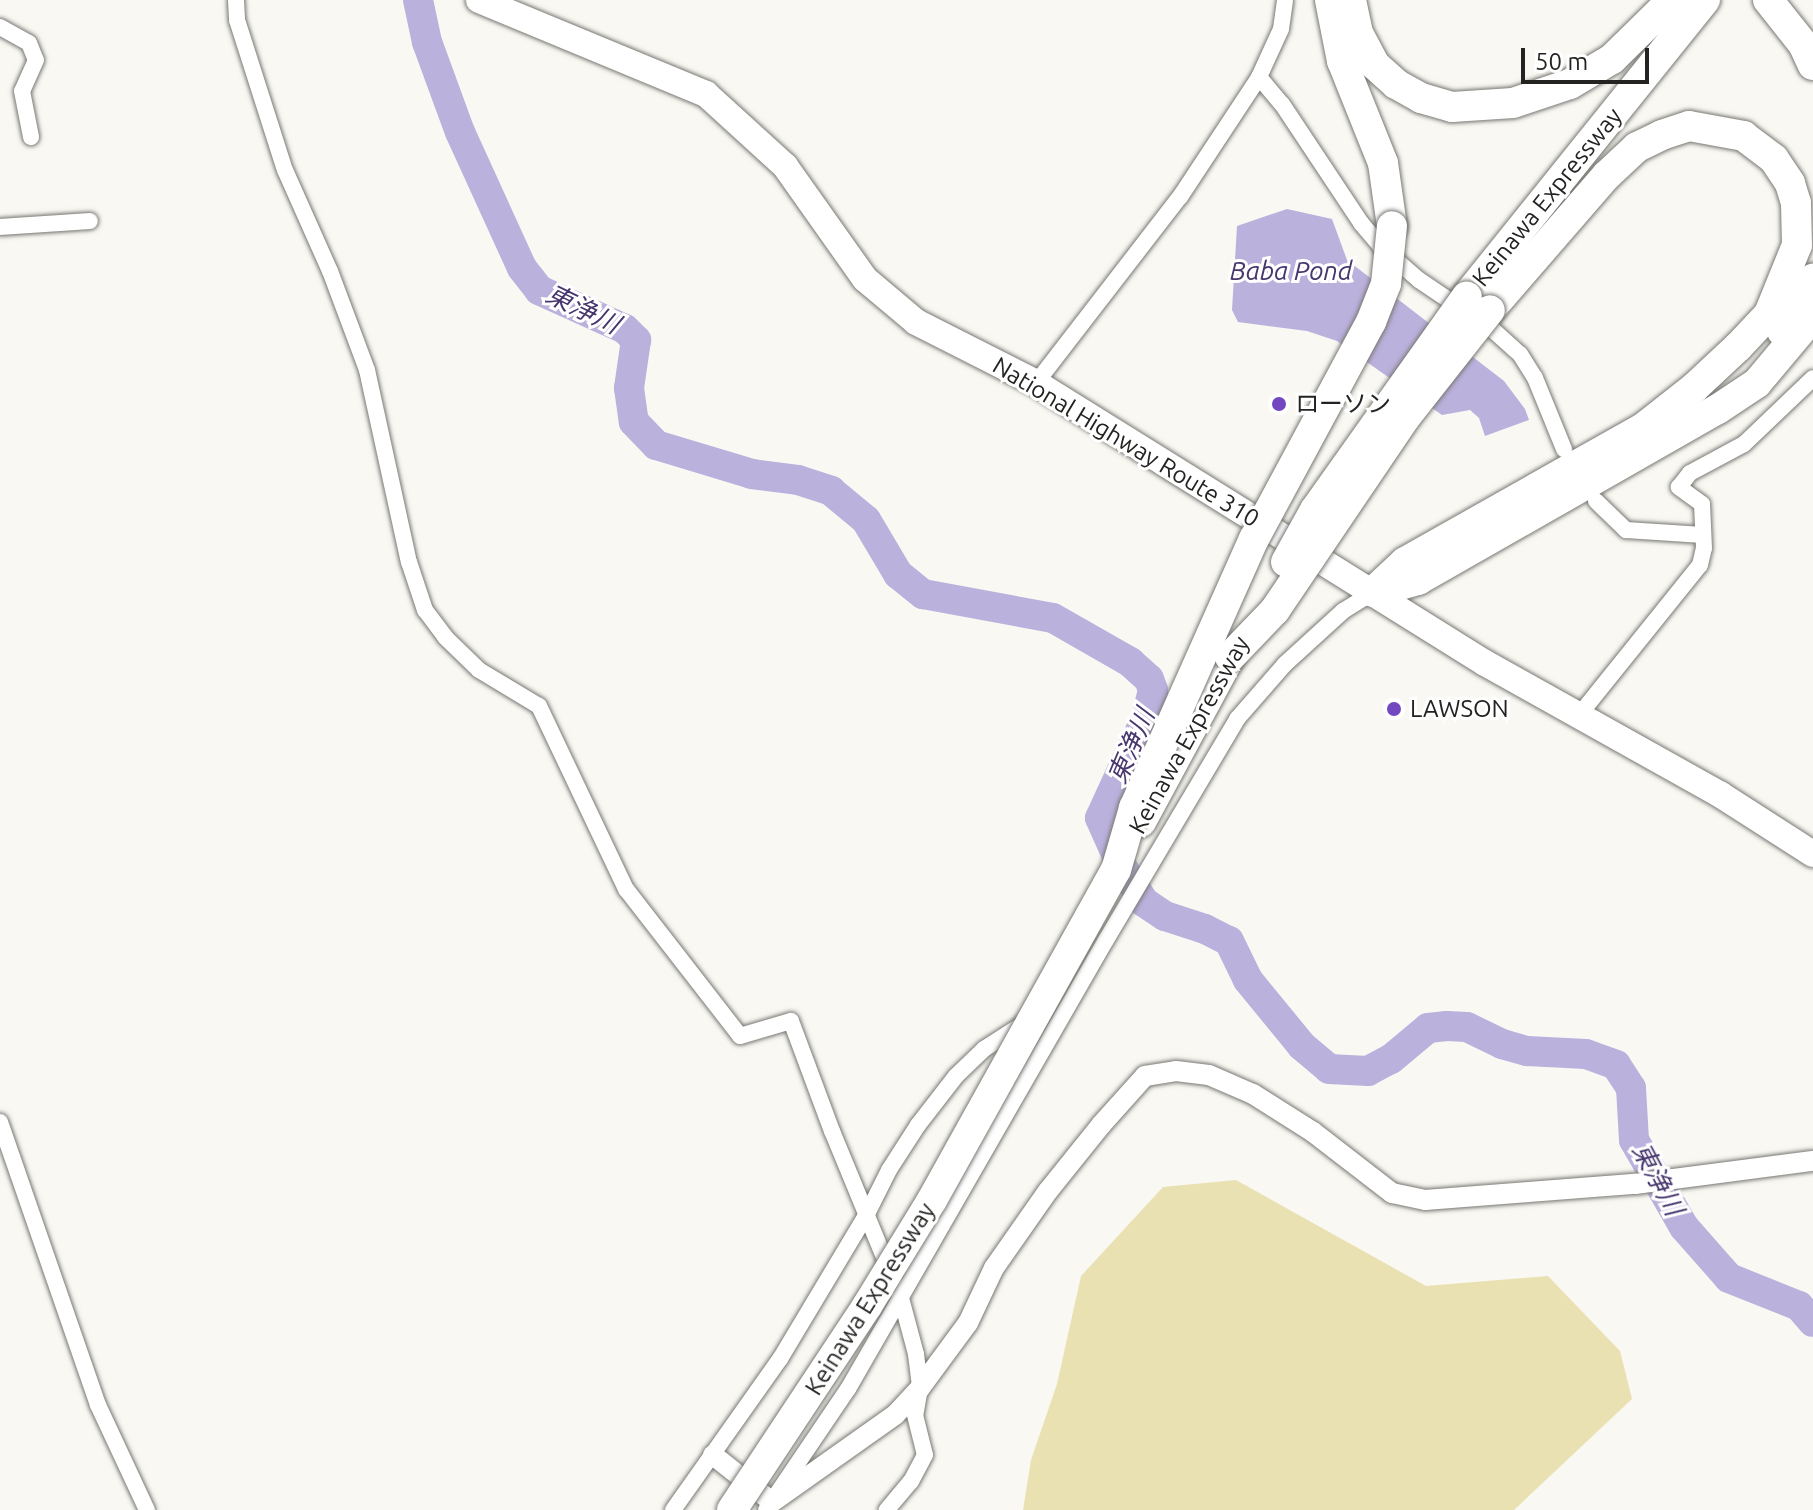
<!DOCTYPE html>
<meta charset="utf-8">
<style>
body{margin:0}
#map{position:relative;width:1813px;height:1510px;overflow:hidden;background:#f9f8f3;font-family:Ubuntu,"Noto Sans JP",sans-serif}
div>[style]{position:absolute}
.green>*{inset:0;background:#eae1b2}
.water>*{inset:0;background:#bbb1dd}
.river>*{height:30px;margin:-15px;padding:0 15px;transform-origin:15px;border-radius:15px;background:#bbb1dd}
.roads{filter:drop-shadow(0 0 2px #787772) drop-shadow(0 0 2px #787772)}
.minor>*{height:16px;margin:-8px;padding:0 8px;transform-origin:8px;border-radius:8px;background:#fff}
.tertiary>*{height:20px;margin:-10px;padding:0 10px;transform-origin:10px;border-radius:10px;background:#fff}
.trunk>*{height:26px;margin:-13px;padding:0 13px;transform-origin:13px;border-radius:13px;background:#fff}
.motorway>*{height:30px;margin:-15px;padding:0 15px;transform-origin:15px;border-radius:15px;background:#fff}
.bridges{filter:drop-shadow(0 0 2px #787772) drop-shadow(0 0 2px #787772)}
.motorway-bridge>*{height:30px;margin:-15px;padding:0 15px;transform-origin:15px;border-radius:15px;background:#fff}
.dots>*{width:22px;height:22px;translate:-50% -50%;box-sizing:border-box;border:4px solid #fff;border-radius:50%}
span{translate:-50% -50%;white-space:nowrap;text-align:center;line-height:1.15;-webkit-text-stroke:6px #fff;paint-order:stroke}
.street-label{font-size:24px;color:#242321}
.poi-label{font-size:24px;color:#242321}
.left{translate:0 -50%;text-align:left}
.water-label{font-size:26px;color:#47376e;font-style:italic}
.scale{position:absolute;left:1521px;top:48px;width:128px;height:36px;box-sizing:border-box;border:4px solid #242321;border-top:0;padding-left:10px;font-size:24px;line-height:28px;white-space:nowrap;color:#242321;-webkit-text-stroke:6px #fff;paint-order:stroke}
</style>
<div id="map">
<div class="green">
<div style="clip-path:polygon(1236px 1180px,1426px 1286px,1548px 1276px,1620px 1351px,1632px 1399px,1514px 1510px,1023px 1510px,1031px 1460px,1057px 1384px,1081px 1276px,1163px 1187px)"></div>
</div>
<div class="water">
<div style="clip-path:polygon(1287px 209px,1332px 219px,1347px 260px,1504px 381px,1525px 409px,1529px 420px,1485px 436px,1479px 418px,1470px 410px,1442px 415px,1337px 341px,1307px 331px,1238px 322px,1232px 310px,1237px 226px)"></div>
</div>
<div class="river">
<div style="left:418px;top:0;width:43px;rotate:77.9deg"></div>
<div style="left:427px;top:42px;width:96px;rotate:69.9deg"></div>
<div style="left:460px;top:132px;width:149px;rotate:65.5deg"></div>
<div style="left:522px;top:268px;width:28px;rotate:52deg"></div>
<div style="left:539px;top:290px;width:94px;rotate:24.4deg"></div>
<div style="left:625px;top:329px;width:16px;rotate:45deg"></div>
<div style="left:636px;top:340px;width:49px;rotate:98.3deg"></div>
<div style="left:629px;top:388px;width:34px;rotate:82deg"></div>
<div style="left:634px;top:422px;width:32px;rotate:46deg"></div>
<div style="left:656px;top:445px;width:100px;rotate:16.8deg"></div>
<div style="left:752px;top:474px;width:46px;rotate:7.4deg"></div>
<div style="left:798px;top:480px;width:35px;rotate:18deg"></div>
<div style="left:831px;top:491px;width:45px;rotate:39.6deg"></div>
<div style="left:866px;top:520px;width:63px;rotate:59.3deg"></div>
<div style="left:898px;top:574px;width:32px;rotate:39deg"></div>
<div style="left:923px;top:594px;width:132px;rotate:10.5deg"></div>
<div style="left:1053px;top:618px;width:89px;rotate:29.7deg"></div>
<div style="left:1130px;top:662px;width:25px;rotate:42deg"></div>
<div style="left:1149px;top:679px;width:12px;rotate:70deg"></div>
<div style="left:1153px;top:690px;width:29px;rotate:104deg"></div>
<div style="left:1146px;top:718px;width:110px;rotate:114.7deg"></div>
<div style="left:1100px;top:818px;width:51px;rotate:65.9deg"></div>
<div style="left:1121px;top:865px;width:44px;rotate:58.1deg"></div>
<div style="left:1144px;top:902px;width:25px;rotate:34deg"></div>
<div style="left:1165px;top:916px;width:42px;rotate:18deg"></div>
<div style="left:1205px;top:929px;width:27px;rotate:27deg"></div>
<div style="left:1229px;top:941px;width:43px;rotate:64deg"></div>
<div style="left:1248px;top:980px;width:85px;rotate:50.7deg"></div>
<div style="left:1302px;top:1046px;width:35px;rotate:40deg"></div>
<div style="left:1329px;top:1069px;width:39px;rotate:3deg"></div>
<div style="left:1368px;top:1071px;width:26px;rotate:-28deg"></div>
<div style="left:1391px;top:1059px;width:48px;rotate:-40deg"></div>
<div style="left:1428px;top:1028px;width:19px;rotate:-6deg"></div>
<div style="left:1447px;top:1026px;width:20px;rotate:3deg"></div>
<div style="left:1467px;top:1027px;width:39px;rotate:26deg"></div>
<div style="left:1502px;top:1044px;width:26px;rotate:16deg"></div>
<div style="left:1527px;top:1051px;width:59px;rotate:2.9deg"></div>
<div style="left:1586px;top:1054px;width:32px;rotate:20deg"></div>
<div style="left:1616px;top:1065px;width:27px;rotate:57deg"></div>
<div style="left:1631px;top:1088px;width:52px;rotate:86.7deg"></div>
<div style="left:1634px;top:1140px;width:100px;rotate:60.1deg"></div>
<div style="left:1684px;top:1227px;width:68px;rotate:48.6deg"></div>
<div style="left:1729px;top:1278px;width:75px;rotate:21.8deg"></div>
<div style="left:1799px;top:1306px;width:21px;rotate:49deg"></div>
</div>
<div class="roads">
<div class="minor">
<div style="left:236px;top:0;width:20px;rotate:87deg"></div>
<div style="left:237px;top:20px;width:157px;rotate:72.3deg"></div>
<div style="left:285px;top:170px;width:111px;rotate:66deg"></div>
<div style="left:330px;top:271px;width:106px;rotate:69.5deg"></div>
<div style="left:367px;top:370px;width:197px;rotate:77.7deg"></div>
<div style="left:409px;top:562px;width:51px;rotate:71.6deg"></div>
<div style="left:425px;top:610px;width:34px;rotate:53deg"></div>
<div style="left:445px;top:637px;width:47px;rotate:44.1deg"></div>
<div style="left:479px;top:670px;width:70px;rotate:31deg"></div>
<div style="left:539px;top:706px;width:203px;rotate:64.6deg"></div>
<div style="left:626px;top:889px;width:186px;rotate:52.2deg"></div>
<div style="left:740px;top:1036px;width:53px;rotate:-16.4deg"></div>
<div style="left:791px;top:1021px;width:117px;rotate:69.6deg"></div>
<div style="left:832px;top:1131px;width:181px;rotate:67.6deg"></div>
<div style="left:901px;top:1298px;width:58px;rotate:75deg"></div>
<div style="left:916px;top:1354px;width:34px;rotate:83deg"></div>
<div style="left:920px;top:1388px;width:27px;rotate:100deg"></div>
<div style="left:915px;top:1415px;width:41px;rotate:76deg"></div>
<div style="left:925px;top:1455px;width:30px;rotate:118deg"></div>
<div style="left:911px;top:1481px;width:38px;rotate:130deg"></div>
<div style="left:0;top:27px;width:33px;rotate:29deg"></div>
<div style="left:29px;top:43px;width:18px;rotate:68deg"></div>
<div style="left:36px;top:60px;width:34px;rotate:114deg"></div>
<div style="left:22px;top:91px;width:47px;rotate:78.9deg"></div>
<div style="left:1259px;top:77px;width:35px;rotate:50deg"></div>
<div style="left:1282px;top:104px;width:143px;rotate:56.4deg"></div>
<div style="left:1361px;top:223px;width:30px;rotate:50deg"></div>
<div style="left:1380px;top:246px;width:52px;rotate:41.1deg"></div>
<div style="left:1419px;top:280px;width:89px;rotate:34deg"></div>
<div style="left:1493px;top:330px;width:36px;rotate:42deg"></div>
<div style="left:1520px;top:354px;width:28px;rotate:58deg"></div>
<div style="left:1535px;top:378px;width:77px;rotate:67.8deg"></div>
<div style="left:0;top:227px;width:90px;rotate:-3.8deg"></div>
<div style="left:1036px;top:383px;width:235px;rotate:-52.3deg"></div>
<div style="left:1180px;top:197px;width:144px;rotate:-56.6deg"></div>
<div style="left:1259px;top:77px;width:53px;rotate:-65.4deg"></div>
<div style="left:1281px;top:29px;width:29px;rotate:-82deg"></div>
<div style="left:1596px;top:501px;width:42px;rotate:44deg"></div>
<div style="left:1626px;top:530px;width:77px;rotate:3.7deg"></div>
<div style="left:1580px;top:714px;width:191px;rotate:-51.2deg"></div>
<div style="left:1700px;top:565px;width:17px;rotate:-77deg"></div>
<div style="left:1704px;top:548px;width:44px;rotate:-92.6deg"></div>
<div style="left:1702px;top:504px;width:29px;rotate:-144deg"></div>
<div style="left:1679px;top:487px;width:18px;rotate:-52deg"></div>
<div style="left:1690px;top:473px;width:61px;rotate:-28.2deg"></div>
<div style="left:1744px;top:444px;width:95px;rotate:-43.7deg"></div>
<div style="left:0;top:1122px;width:299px;rotate:70.9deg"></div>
<div style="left:98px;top:1405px;width:116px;rotate:65deg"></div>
<div style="left:673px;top:1510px;width:185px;rotate:-54.7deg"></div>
<div style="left:780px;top:1359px;width:171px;rotate:-59.1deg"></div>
<div style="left:868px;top:1212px;width:47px;rotate:-63.4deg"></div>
<div style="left:889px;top:1170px;width:54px;rotate:-57.2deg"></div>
<div style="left:918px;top:1125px;width:62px;rotate:-52.2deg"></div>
<div style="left:956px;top:1076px;width:39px;rotate:-44deg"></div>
<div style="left:984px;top:1049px;width:50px;rotate:-32.7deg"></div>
<div style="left:766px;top:1510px;width:146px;rotate:-55.9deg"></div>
<div style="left:848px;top:1389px;width:518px;rotate:-60.12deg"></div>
<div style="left:1106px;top:940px;width:257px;rotate:-59.3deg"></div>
<div style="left:1237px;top:719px;width:73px;rotate:-48.9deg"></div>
<div style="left:1285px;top:664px;width:79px;rotate:-42.4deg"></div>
<div style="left:1343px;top:611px;width:36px;rotate:-32deg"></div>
</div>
<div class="tertiary">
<div style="left:713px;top:1455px;width:75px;rotate:38.5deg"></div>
<div style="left:772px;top:1502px;width:151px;rotate:-35.3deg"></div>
<div style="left:895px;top:1415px;width:37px;rotate:-47deg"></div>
<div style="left:920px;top:1388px;width:81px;rotate:-53.6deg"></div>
<div style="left:968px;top:1323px;width:61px;rotate:-64.7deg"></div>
<div style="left:994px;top:1268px;width:94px;rotate:-55deg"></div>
<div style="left:1048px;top:1191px;width:85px;rotate:-51.2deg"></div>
<div style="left:1101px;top:1125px;width:66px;rotate:-48.1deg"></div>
<div style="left:1145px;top:1076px;width:31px;rotate:-9deg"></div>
<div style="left:1176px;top:1071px;width:33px;rotate:7deg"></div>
<div style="left:1209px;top:1075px;width:48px;rotate:23.4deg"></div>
<div style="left:1253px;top:1094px;width:71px;rotate:32.3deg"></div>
<div style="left:1313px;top:1132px;width:100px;rotate:37.7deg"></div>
<div style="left:1392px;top:1193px;width:34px;rotate:12deg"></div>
<div style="left:1425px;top:1200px;width:211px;rotate:-4.4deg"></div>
<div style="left:1635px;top:1184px;width:179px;rotate:-7.4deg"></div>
</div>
<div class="trunk">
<div style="left:479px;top:0;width:246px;rotate:22.5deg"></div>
<div style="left:706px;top:94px;width:107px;rotate:42.3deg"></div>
<div style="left:785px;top:166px;width:138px;rotate:54.7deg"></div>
<div style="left:865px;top:279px;width:67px;rotate:40.1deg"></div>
<div style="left:916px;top:322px;width:135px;rotate:26.9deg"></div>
<div style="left:1036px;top:383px;width:529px;rotate:31.95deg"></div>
<div style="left:1485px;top:663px;width:270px;rotate:29.2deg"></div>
<div style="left:1721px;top:795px;width:109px;rotate:32.7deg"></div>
</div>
<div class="motorway">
<div style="left:1330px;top:0;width:62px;rotate:78.9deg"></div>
<div style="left:1342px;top:61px;width:110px;rotate:68.1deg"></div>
<div style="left:1383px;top:163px;width:64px;rotate:81.9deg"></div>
<div style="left:1351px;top:0;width:34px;rotate:78deg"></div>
<div style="left:1358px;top:33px;width:36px;rotate:62deg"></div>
<div style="left:1375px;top:65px;width:28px;rotate:42deg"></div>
<div style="left:1396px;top:84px;width:29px;rotate:29deg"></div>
<div style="left:1421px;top:98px;width:32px;rotate:16deg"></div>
<div style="left:1452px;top:107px;width:61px;rotate:-3.8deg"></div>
<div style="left:1513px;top:103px;width:60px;rotate:-18.4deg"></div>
<div style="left:1570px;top:84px;width:49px;rotate:-30.8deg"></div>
<div style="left:1612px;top:59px;width:84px;rotate:-44.5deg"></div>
<div style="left:1768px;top:0;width:56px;rotate:51.5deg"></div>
<div style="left:1803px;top:44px;width:23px;rotate:65deg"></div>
<div style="left:1467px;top:296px;width:380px;rotate:-51.2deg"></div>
<div style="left:1782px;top:331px;width:61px;rotate:-59.2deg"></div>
<div style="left:1379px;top:591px;width:41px;rotate:-15.8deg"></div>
<div style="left:1418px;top:580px;width:345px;rotate:-29.7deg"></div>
<div style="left:1718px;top:409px;width:47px;rotate:-33.7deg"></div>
<div style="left:1757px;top:383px;width:87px;rotate:-50.1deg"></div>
<div style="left:1373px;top:592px;width:44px;rotate:-43.2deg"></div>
<div style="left:1405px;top:562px;width:273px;rotate:-29.4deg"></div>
<div style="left:1643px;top:428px;width:65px;rotate:-38.1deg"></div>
<div style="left:1694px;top:388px;width:60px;rotate:-43deg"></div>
<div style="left:1738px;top:347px;width:45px;rotate:-46.8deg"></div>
<div style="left:1769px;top:314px;width:74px;rotate:-67.9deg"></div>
<div style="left:1797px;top:245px;width:42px;rotate:-91.4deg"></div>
<div style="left:1796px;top:203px;width:21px;rotate:-107deg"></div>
<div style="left:1790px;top:183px;width:29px;rotate:-124deg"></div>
<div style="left:1774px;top:159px;width:38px;rotate:-143deg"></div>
<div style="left:1744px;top:136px;width:56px;rotate:-169.7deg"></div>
<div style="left:1689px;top:126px;width:28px;rotate:162deg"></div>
<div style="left:1662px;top:135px;width:28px;rotate:154deg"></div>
<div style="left:1637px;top:147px;width:42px;rotate:136.9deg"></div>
<div style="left:1606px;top:176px;width:177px;rotate:130.9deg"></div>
<div style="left:1141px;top:822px;width:187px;rotate:-61.7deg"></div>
</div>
</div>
<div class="bridges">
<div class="motorway-bridge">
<div style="left:1286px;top:562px;width:60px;rotate:-60.9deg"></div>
<div style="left:1315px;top:510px;width:262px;rotate:-54.6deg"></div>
<div style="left:1230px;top:657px;width:65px;rotate:-46.2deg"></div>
<div style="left:1275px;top:610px;width:232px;rotate:-55.9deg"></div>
<div style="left:1405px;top:418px;width:137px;rotate:-51.8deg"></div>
<div style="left:732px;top:1510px;width:245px;rotate:-56.5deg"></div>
<div style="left:867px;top:1306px;width:124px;rotate:-58.5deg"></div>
<div style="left:932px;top:1200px;width:378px;rotate:-60.9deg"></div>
<div style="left:1116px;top:870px;width:65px;rotate:-73.8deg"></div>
<div style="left:1134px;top:808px;width:295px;rotate:-66deg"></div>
<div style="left:1254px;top:539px;width:247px;rotate:-61.7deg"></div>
<div style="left:1371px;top:322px;width:41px;rotate:-68.5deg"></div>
<div style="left:1386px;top:284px;width:58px;rotate:-84.1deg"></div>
</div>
</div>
<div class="dots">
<div style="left:1279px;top:404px;background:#7248c1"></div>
<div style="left:1394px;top:709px;background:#7248c1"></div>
</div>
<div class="street-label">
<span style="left:1547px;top:197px;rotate:-51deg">Keinawa Expressway</span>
<span style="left:1126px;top:442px;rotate:31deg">National Highway Route 310</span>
<span style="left:1189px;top:735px;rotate:-61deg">Keinawa Expressway</span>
<span style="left:870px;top:1299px;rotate:-58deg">Keinawa Expressway</span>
</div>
<div class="poi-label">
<span class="left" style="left:1295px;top:404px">ローソン</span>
<span class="left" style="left:1410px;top:709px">LAWSON</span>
</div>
<div class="water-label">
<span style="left:1291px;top:271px">Baba Pond</span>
<span style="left:583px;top:309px;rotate:26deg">東浄川</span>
<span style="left:1131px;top:746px;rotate:-67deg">東浄川</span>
<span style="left:1658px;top:1179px;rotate:62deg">東浄川</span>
</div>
<div class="scale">50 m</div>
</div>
